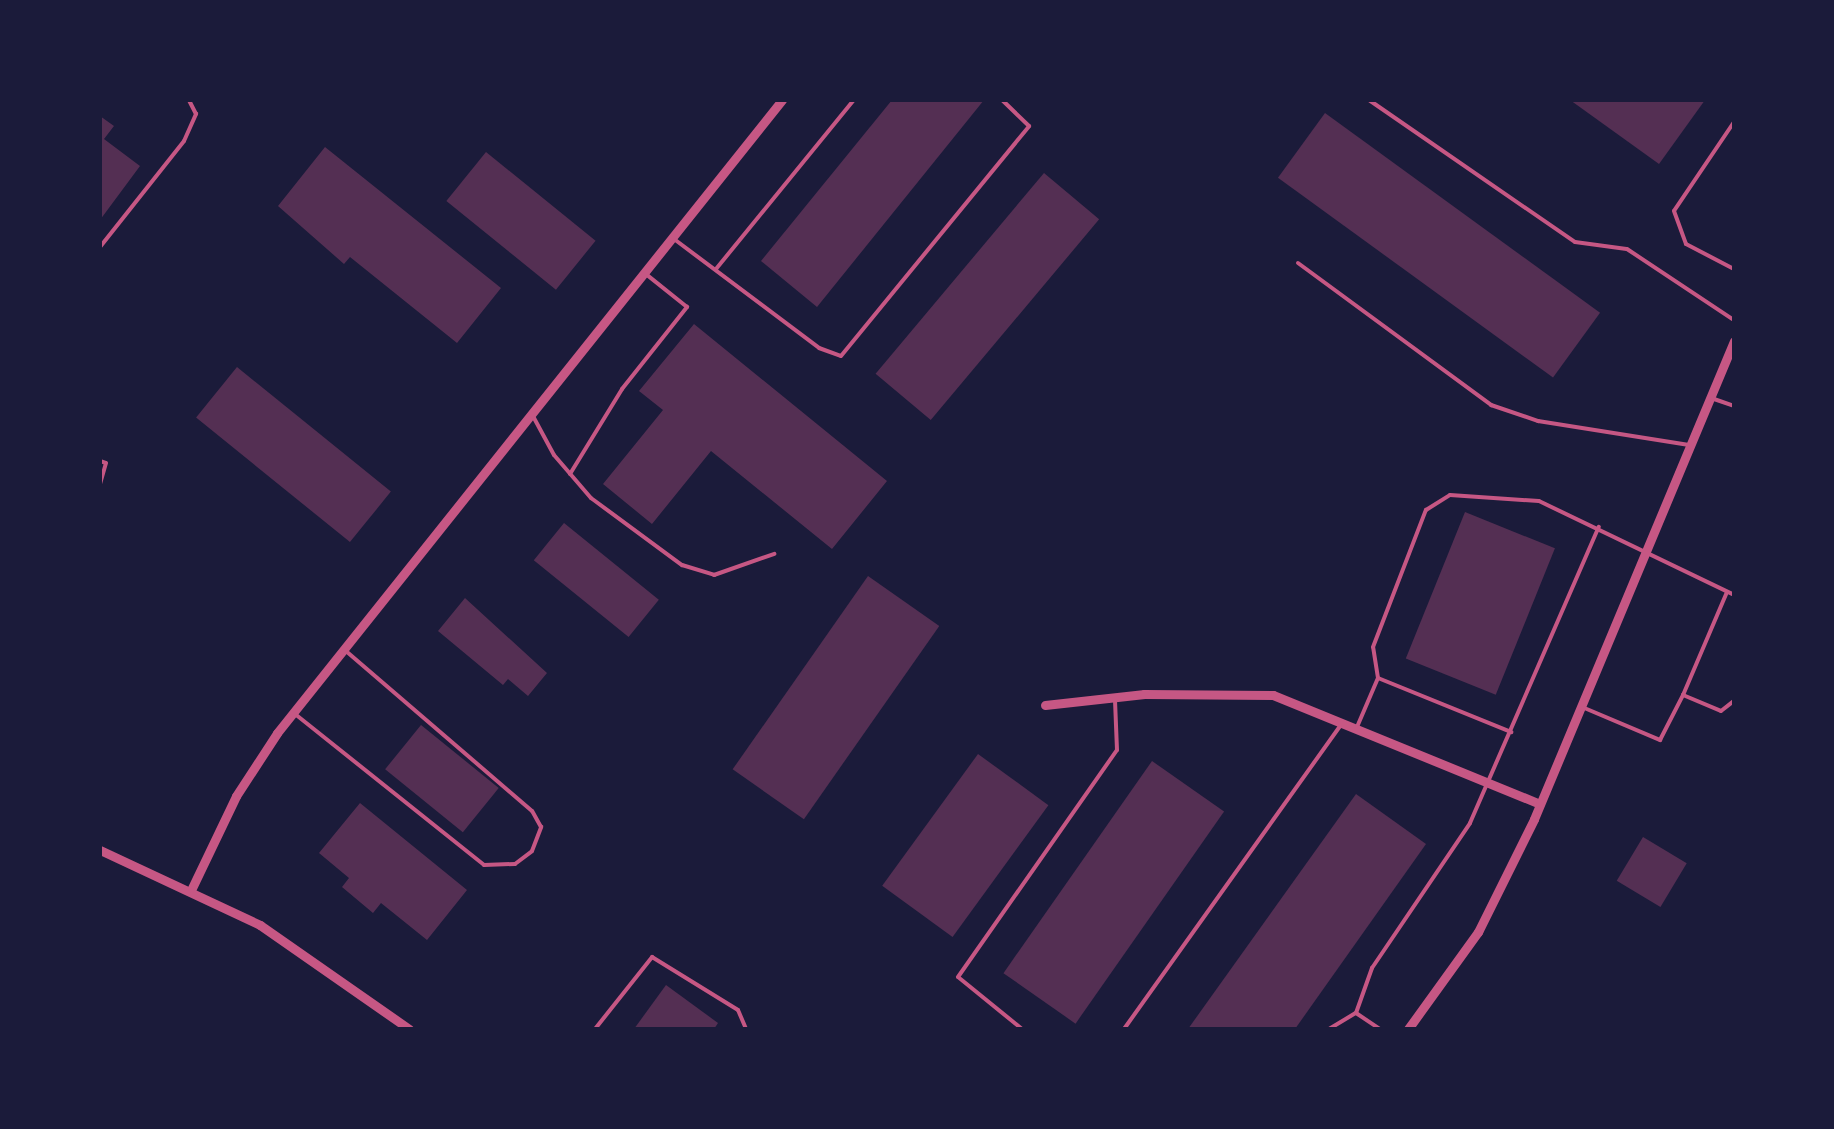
<!DOCTYPE html>
<style>
body{margin:0}
#map{position:relative;width:1834px;height:1129px;overflow:hidden;background:#1b1b3a;font-family:"Sofia Sans Condensed",sans-serif}
div>[style]{position:absolute}
.building>*{inset:0;background:#542f53;transform-origin:0 0}
.service>*{height:4px;margin:-2px;padding:0 2px;transform-origin:2px;border-radius:2px;background:#c65784}
.minor>*{height:9px;margin:-4.5px;padding:0 4.5px;transform-origin:4.5px;border-radius:4.5px;background:#c65784}
span{translate:-50% -50%;white-space:nowrap;text-align:center;line-height:1.15;-webkit-text-stroke:8px #1b1b3a;paint-order:stroke}
.frame{position:absolute;inset:0;border:102px solid #1b1b3a;pointer-events:none}
</style>
<div id="map">
<div class="building">
<div style="clip-path:polygon(892px 100px,984px 100px,817px 307px,761px 261px)"></div>
<div style="clip-path:polygon(1570px 100px,1705px 100px,1659px 164px)"></div>
<div style="left:1325px;top:113px;width:340px;height:80px;rotate:36deg"></div>
<div style="clip-path:polygon(100px 116px,114px 126px,104px 139px,140px 166px,100px 220px)"></div>
<div style="clip-path:polygon(325px 147px,501px 288px,457px 343px,350px 257px,344px 264px,278px 206px)"></div>
<div style="left:486px;top:152px;width:141px;height:63px;rotate:39deg"></div>
<div style="left:1044px;top:173px;width:72px;height:262px;rotate:40deg"></div>
<div style="clip-path:polygon(694px 324px,887px 481px,832px 549px,711px 451px,652px 524px,603px 484px,663px 410px,639px 391px)"></div>
<div style="left:237px;top:367px;width:198px;height:65px;rotate:39deg"></div>
<div style="left:1465px;top:512px;width:97px;height:158px;rotate:22deg"></div>
<div style="left:564px;top:523px;width:122px;height:48px;rotate:39deg"></div>
<div style="left:868px;top:576px;width:87px;height:236px;rotate:35deg"></div>
<div style="clip-path:polygon(465px 598px,547px 673px,528px 696px,508px 679px,503px 685px,438px 631px)"></div>
<div style="left:421px;top:725px;width:100px;height:57px;rotate:39deg"></div>
<div style="left:978px;top:754px;width:87px;height:163px;rotate:36deg"></div>
<div style="left:1152px;top:761px;width:88px;height:259px;rotate:35deg"></div>
<div style="clip-path:polygon(1356px 794px,1426px 844px,1295px 1029px,1188px 1029px)"></div>
<div style="clip-path:polygon(360px 803px,467px 890px,427px 940px,381px 903px,373px 913px,342px 887px,349px 878px,319px 853px)"></div>
<div style="left:1643px;top:837px;width:51px;height:51px;rotate:31deg"></div>
<div style="clip-path:polygon(666px 985px,718px 1023px,714px 1029px,634px 1029px)"></div>
</div>
<div class="service">
<div style="left:1369px;top:100px;width:250px;rotate:34.6deg"></div>
<div style="left:1575px;top:242px;width:52px;rotate:7.7deg"></div>
<div style="left:1627px;top:249px;width:128px;rotate:33.6deg"></div>
<div style="left:1734px;top:122px;width:107px;rotate:124deg"></div>
<div style="left:1674px;top:211px;width:35px;rotate:70deg"></div>
<div style="left:1686px;top:244px;width:54px;rotate:27.5deg"></div>
<div style="left:674px;top:239px;width:181px;rotate:36.9deg"></div>
<div style="left:819px;top:348px;width:23px;rotate:20deg"></div>
<div style="left:841px;top:356px;width:297px;rotate:-50.7deg"></div>
<div style="left:1029px;top:126px;width:37px;rotate:-136deg"></div>
<div style="left:100px;top:247px;width:135px;rotate:-51.6deg"></div>
<div style="left:184px;top:141px;width:30px;rotate:-66deg"></div>
<div style="left:196px;top:114px;width:16px;rotate:-117deg"></div>
<div style="left:1298px;top:263px;width:240px;rotate:36.3deg"></div>
<div style="left:1491px;top:405px;width:50px;rotate:18.8deg"></div>
<div style="left:1538px;top:421px;width:153px;rotate:9deg"></div>
<div style="left:716px;top:269px;width:218px;rotate:-50.8deg"></div>
<div style="left:1714px;top:399px;width:21px;rotate:19deg"></div>
<div style="left:534px;top:418px;width:42px;rotate:61.6deg"></div>
<div style="left:554px;top:455px;width:57px;rotate:49.3deg"></div>
<div style="left:591px;top:498px;width:113px;rotate:36.4deg"></div>
<div style="left:682px;top:565px;width:34px;rotate:17deg"></div>
<div style="left:714px;top:575px;width:64px;rotate:-19.3deg"></div>
<div style="left:100px;top:461px;width:6px;rotate:18deg"></div>
<div style="left:106px;top:463px;width:22px;rotate:106deg"></div>
<div style="left:570px;top:474px;width:100px;rotate:-58.5deg"></div>
<div style="left:622px;top:389px;width:105px;rotate:-51.6deg"></div>
<div style="left:687px;top:307px;width:51px;rotate:-141.3deg"></div>
<div style="left:1727px;top:592px;width:112px;rotate:113.1deg"></div>
<div style="left:1683px;top:695px;width:41px;rotate:22.8deg"></div>
<div style="left:1721px;top:711px;width:16px;rotate:-38deg"></div>
<div style="left:1378px;top:678px;width:144px;rotate:22.1deg"></div>
<div style="left:1582px;top:707px;width:85px;rotate:22.9deg"></div>
<div style="left:1660px;top:740px;width:51px;rotate:-62.9deg"></div>
<div style="left:295px;top:714px;width:242px;rotate:38.6deg"></div>
<div style="left:484px;top:865px;width:31px;rotate:-2deg"></div>
<div style="left:515px;top:864px;width:21px;rotate:-37deg"></div>
<div style="left:532px;top:851px;width:26px;rotate:-69deg"></div>
<div style="left:541px;top:827px;width:18px;rotate:-119deg"></div>
<div style="left:532px;top:811px;width:247px;rotate:-139.3deg"></div>
<div style="left:1357px;top:727px;width:53px;rotate:-66.8deg"></div>
<div style="left:1378px;top:678px;width:31px;rotate:-99deg"></div>
<div style="left:1373px;top:647px;width:147px;rotate:-68.9deg"></div>
<div style="left:1426px;top:510px;width:28px;rotate:-32deg"></div>
<div style="left:1450px;top:495px;width:89px;rotate:3.9deg"></div>
<div style="left:1539px;top:501px;width:216px;rotate:25.7deg"></div>
<div style="left:1356px;top:1013px;width:29px;rotate:34deg"></div>
<div style="left:595px;top:1029px;width:92px;rotate:-51.6deg"></div>
<div style="left:652px;top:957px;width:101px;rotate:31.6deg"></div>
<div style="left:738px;top:1010px;width:21px;rotate:67deg"></div>
<div style="left:1022px;top:1029px;width:82px;rotate:-140.9deg"></div>
<div style="left:958px;top:977px;width:277px;rotate:-55deg"></div>
<div style="left:1117px;top:750px;width:50px;rotate:-92.3deg"></div>
<div style="left:1124px;top:1029px;width:374px;rotate:-54.5deg"></div>
<div style="left:1329px;top:1029px;width:31px;rotate:-31deg"></div>
<div style="left:1356px;top:1013px;width:48px;rotate:-70.4deg"></div>
<div style="left:1372px;top:968px;width:175px;rotate:-55.9deg"></div>
<div style="left:1470px;top:823px;width:323px;rotate:-66.5deg"></div>
</div>
<div class="minor">
<div style="left:1045px;top:705px;width:100px;rotate:-6.3deg"></div>
<div style="left:1144px;top:694px;width:129px;rotate:0.4deg"></div>
<div style="left:1273px;top:695px;width:288px;rotate:22.2deg"></div>
<div style="left:100px;top:850px;width:177px;rotate:25.1deg"></div>
<div style="left:260px;top:925px;width:182px;rotate:34.9deg"></div>
<div style="left:192px;top:888px;width:102px;rotate:-64.4deg"></div>
<div style="left:236px;top:796px;width:75px;rotate:-56.9deg"></div>
<div style="left:277px;top:733px;width:810px;rotate:-51.42deg"></div>
<div style="left:1408px;top:1029px;width:120px;rotate:-54.2deg"></div>
<div style="left:1478px;top:932px;width:126px;rotate:-63.6deg"></div>
<div style="left:1534px;top:819px;width:518px;rotate:-67.3deg"></div>
</div>
<div class="frame"></div>
</div>
